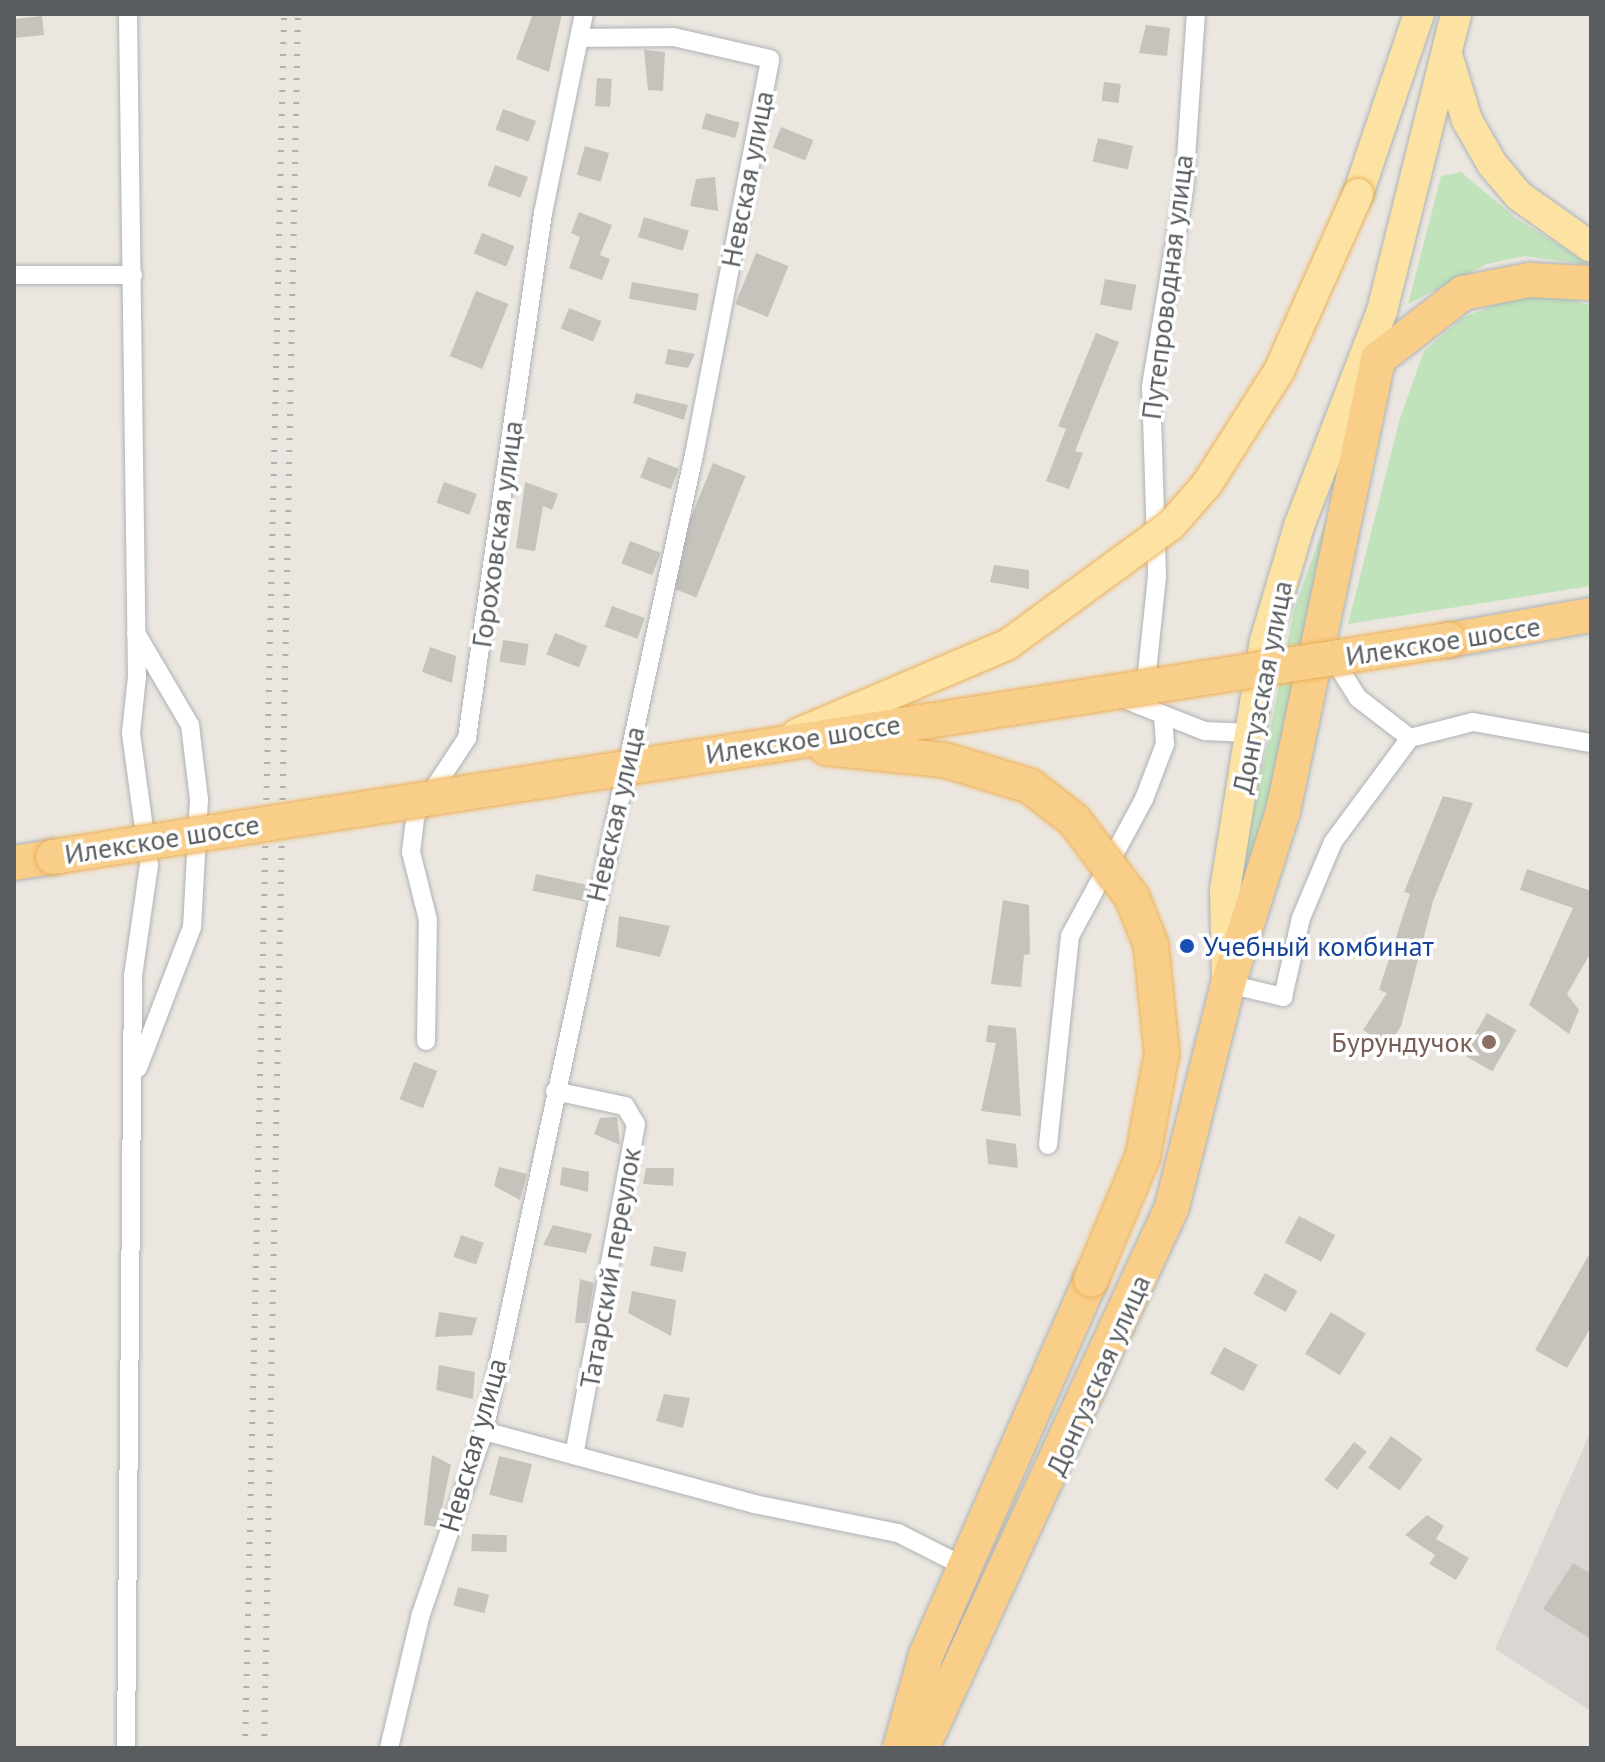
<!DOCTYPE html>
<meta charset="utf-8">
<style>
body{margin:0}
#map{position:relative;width:1605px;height:1762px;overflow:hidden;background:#ebe7e0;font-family:"PT Sans",sans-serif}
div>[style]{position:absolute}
.industrial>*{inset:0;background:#dad6d2}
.green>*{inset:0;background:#c1e3bc}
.building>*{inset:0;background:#c6c2bc;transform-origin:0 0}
.roads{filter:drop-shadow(0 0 2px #aeb2b5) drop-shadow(0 0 2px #aeb2b5)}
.street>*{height:18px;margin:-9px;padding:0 9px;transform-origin:9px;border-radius:9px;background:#fff}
.primary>*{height:30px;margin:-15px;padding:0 15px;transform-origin:15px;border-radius:15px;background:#fce3a4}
.highway>*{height:34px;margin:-17px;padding:0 17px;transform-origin:17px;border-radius:17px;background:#f9ce89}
.rail>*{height:6px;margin-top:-3px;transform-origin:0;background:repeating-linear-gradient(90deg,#afb0b0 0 2px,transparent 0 12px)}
.bridges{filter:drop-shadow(0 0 2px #edb057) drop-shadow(0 0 2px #edb057)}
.primary-bridge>*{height:30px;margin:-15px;padding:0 15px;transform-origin:15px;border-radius:15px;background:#fce3a4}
.highway-bridge>*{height:34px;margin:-17px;padding:0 17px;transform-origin:17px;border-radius:17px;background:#f9ce89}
.dots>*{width:22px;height:22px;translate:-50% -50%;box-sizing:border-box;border:4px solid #fff;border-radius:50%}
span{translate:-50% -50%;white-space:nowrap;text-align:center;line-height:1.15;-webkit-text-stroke:7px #fff;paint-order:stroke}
.street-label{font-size:28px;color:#595d60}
.transit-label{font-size:28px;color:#164399}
.left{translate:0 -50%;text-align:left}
.education-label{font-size:28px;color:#785e54}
.right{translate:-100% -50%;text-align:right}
.frame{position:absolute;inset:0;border:16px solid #595d60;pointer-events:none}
</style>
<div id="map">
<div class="industrial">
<div style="clip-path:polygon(1591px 1431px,1591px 1711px,1495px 1649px)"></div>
</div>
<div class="green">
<div style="clip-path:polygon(1461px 172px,1516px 218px,1590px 265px,1525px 256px,1487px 264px,1408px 304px,1441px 176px)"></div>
<div style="clip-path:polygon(1564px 296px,1591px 306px,1591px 586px,1348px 624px,1400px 418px,1424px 351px,1462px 318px,1515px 297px)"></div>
<div style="clip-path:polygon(1353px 444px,1238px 936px,1240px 880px,1294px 610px)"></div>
</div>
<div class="building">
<div style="clip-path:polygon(533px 14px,562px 14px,549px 72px,516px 59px)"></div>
<div style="left:42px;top:16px;width:19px;height:28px;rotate:84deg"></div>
<div style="clip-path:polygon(1146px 25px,1170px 28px,1167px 56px,1139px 53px)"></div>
<div style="clip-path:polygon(644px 50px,665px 52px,663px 91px,648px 90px)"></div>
<div style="left:597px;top:78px;width:15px;height:28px;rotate:4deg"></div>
<div style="left:1104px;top:82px;width:17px;height:19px;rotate:7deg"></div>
<div style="left:503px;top:109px;width:35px;height:22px;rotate:20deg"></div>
<div style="left:706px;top:113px;width:35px;height:16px;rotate:16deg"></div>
<div style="left:781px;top:127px;width:35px;height:22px;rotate:22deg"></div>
<div style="left:1098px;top:138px;width:36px;height:24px;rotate:13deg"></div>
<div style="left:585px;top:146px;width:25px;height:30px;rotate:16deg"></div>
<div style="left:495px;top:165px;width:35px;height:22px;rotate:20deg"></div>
<div style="clip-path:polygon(715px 177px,718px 211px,690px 206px,696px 179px)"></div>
<div style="clip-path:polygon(579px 212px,612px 225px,600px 255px,610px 259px,602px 280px,569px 268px,580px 237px,571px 233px)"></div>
<div style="left:644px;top:217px;width:47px;height:21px;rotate:17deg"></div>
<div style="left:482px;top:233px;width:35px;height:22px;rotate:22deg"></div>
<div style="left:756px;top:253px;width:35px;height:55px;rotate:22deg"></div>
<div style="left:1105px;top:279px;width:32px;height:26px;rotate:11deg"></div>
<div style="left:632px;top:282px;width:68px;height:17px;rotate:10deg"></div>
<div style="left:476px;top:291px;width:35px;height:70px;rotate:22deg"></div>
<div style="left:569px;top:308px;width:35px;height:22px;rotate:22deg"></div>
<div style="clip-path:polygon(1096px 333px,1119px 342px,1075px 451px,1083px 453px,1069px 489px,1046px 481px,1066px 429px,1058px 426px)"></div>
<div style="clip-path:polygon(668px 349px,695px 354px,688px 368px,665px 364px)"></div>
<div style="clip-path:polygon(636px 393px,688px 405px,684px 420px,633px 403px)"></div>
<div style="left:648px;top:457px;width:33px;height:22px;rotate:21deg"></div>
<div style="left:713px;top:463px;width:35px;height:131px;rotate:22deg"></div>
<div style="left:444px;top:482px;width:35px;height:22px;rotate:20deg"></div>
<div style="clip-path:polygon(525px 482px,558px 494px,552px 510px,543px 506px,535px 551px,516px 548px)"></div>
<div style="left:630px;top:541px;width:33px;height:24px;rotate:21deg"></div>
<div style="clip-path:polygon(994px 565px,1029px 570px,1029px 589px,990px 582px)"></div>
<div style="left:612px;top:606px;width:35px;height:22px;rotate:20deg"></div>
<div style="left:555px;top:633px;width:35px;height:23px;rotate:22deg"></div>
<div style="left:503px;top:640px;width:26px;height:22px;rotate:9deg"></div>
<div style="clip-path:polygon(430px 647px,456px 656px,452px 683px,422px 672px)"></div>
<div style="clip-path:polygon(1443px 796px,1473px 803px,1433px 901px,1401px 1026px,1388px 1046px,1363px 1030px,1387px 993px,1379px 990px,1410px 894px,1404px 892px)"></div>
<div style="clip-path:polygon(1527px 869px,1591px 891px,1591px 952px,1567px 994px,1579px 1010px,1569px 1034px,1529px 1005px,1573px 908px,1520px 890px)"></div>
<div style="left:536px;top:874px;width:54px;height:17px;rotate:12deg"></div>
<div style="clip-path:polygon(1003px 900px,1029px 905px,1030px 954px,1024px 955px,1021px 987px,991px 984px)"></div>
<div style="clip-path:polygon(619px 916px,670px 926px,660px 957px,616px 947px)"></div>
<div style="left:1487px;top:1013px;width:34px;height:48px;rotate:30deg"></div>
<div style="clip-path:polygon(988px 1025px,1016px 1028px,1021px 1116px,981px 1111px,996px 1043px,986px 1042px)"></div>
<div style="left:414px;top:1062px;width:25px;height:40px;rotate:21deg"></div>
<div style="clip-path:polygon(617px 1117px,620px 1145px,594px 1134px,600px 1118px)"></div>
<div style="clip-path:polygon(986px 1139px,1016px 1144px,1018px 1168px,988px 1164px)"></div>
<div style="clip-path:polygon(499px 1167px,527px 1174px,520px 1200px,494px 1186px)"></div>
<div style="clip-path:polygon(562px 1167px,589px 1172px,588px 1192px,560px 1185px)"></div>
<div style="clip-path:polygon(646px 1168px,674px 1168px,673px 1186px,643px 1184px)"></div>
<div style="left:1299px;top:1216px;width:41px;height:30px;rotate:28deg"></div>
<div style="clip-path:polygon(553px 1225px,592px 1234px,586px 1253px,543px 1245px)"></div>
<div style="left:461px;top:1235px;width:24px;height:23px;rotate:19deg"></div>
<div style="left:654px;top:1246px;width:33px;height:20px;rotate:11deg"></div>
<div style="clip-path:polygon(1591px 1251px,1591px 1327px,1567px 1368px,1535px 1350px)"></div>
<div style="left:1265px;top:1273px;width:37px;height:24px;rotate:29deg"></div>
<div style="clip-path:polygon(580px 1279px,594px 1283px,587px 1323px,575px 1323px)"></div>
<div style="clip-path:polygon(632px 1291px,676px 1300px,671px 1336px,628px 1313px)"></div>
<div style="clip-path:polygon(439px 1312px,477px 1318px,472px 1335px,435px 1337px)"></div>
<div style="left:1331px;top:1312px;width:41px;height:49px;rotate:32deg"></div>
<div style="left:1224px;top:1347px;width:38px;height:30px;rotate:28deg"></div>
<div style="clip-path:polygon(439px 1365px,475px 1372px,473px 1399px,436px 1390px)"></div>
<div style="clip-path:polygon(664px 1394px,690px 1398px,683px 1428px,656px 1421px)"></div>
<div style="left:1391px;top:1436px;width:39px;height:39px;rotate:36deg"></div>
<div style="left:1354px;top:1442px;width:16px;height:48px;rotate:38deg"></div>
<div style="clip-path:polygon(432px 1455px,451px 1465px,438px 1527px,424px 1525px)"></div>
<div style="left:499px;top:1456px;width:34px;height:40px;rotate:14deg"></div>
<div style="clip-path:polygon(1427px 1515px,1444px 1526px,1436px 1539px,1469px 1558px,1456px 1580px,1429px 1564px,1435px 1555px,1405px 1535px)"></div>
<div style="left:472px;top:1534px;width:35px;height:17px;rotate:2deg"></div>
<div style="clip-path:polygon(1573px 1563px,1591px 1574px,1591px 1639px,1543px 1609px)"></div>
<div style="left:458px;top:1587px;width:32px;height:19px;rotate:14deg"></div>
</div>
<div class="roads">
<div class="street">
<div style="left:14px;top:275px;width:119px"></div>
<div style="left:136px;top:633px;width:107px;rotate:59.6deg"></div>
<div style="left:190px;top:725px;width:75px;rotate:83.1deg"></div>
<div style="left:199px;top:799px;width:128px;rotate:93.1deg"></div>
<div style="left:192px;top:927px;width:151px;rotate:111deg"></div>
<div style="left:1329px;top:652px;width:54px;rotate:57.8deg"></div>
<div style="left:1358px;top:698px;width:66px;rotate:37.6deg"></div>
<div style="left:1145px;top:692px;width:117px;rotate:-84.1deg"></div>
<div style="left:1157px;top:576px;width:190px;rotate:-91.8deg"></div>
<div style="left:1151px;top:386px;width:201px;rotate:-80.5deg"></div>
<div style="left:1184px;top:188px;width:174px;rotate:-86.1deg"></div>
<div style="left:1124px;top:699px;width:87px;rotate:21.6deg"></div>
<div style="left:1205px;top:731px;width:44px;rotate:2.6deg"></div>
<div style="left:1410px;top:738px;width:65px;rotate:-14.3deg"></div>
<div style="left:1473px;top:722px;width:120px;rotate:10.1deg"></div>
<div style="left:1228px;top:984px;width:57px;rotate:13.3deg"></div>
<div style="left:1283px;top:997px;width:81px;rotate:-77.2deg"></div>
<div style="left:1301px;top:918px;width:82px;rotate:-67.2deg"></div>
<div style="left:1333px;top:842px;width:129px;rotate:-53.5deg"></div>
<div style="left:426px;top:1041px;width:121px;rotate:-89.1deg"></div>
<div style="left:428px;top:920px;width:70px;rotate:-104deg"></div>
<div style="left:411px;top:852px;width:35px;rotate:-83deg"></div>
<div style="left:415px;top:817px;width:95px;rotate:-56.6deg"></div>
<div style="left:467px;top:738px;width:530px;rotate:-81.76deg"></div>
<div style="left:543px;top:213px;width:203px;rotate:-78.4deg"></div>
<div style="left:555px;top:1091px;width:72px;rotate:12.1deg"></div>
<div style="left:625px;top:1106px;width:21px;rotate:59deg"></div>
<div style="left:636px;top:1124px;width:337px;rotate:100.6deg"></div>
<div style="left:1048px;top:1145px;width:210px;rotate:-84deg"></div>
<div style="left:1070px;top:936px;width:156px;rotate:-61.6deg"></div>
<div style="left:1144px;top:799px;width:59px;rotate:-69.1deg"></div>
<div style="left:1165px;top:744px;width:26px;rotate:-94deg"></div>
<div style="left:484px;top:1431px;width:280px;rotate:15.1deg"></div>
<div style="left:754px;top:1504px;width:147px;rotate:11.4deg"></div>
<div style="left:898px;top:1533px;width:73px;rotate:26.9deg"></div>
<div style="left:126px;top:1748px;width:772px;rotate:-89.48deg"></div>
<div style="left:133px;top:976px;width:112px;rotate:-81.8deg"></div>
<div style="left:149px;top:865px;width:133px;rotate:-97.8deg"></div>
<div style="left:131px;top:733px;width:56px;rotate:-83.9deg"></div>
<div style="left:137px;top:677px;width:663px;rotate:-90.78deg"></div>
<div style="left:389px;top:1748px;width:138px;rotate:-76.6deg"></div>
<div style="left:421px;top:1614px;width:194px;rotate:-71deg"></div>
<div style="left:484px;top:1431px;width:998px;rotate:-77.86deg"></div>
<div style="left:694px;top:455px;width:403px;rotate:-79.1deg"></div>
<div style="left:770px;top:59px;width:99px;rotate:-167.2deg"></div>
<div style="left:673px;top:37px;width:92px;rotate:179.4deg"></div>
</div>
<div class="primary">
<div style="left:1448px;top:58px;width:65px;rotate:73deg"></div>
<div style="left:1467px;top:120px;width:51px;rotate:60.4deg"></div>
<div style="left:1492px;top:164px;width:42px;rotate:49.8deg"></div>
<div style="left:1519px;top:196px;width:88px;rotate:35.3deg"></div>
<div style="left:1358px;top:194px;width:190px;rotate:-71.3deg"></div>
<div style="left:1227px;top:979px;width:89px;rotate:-91.3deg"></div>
<div style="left:1225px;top:890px;width:252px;rotate:-80.9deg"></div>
<div style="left:1265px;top:641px;width:120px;rotate:-73.5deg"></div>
<div style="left:1299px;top:526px;width:230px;rotate:-68.9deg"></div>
<div style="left:1382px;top:311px;width:306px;rotate:-76deg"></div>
</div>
<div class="highway">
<div style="left:1449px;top:640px;width:144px;rotate:-10deg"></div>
<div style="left:14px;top:863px;width:39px;rotate:-9deg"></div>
<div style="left:900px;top:1748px;width:97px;rotate:-74.4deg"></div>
<div style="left:926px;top:1655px;width:410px;rotate:-66.3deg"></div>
<div style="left:922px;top:1748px;width:596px;rotate:-65.2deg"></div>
<div style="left:1172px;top:1207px;width:230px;rotate:-75.9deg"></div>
<div style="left:1228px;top:984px;width:182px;rotate:-72.4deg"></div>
<div style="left:1283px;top:811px;width:462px;rotate:-78.1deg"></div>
<div style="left:1378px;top:359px;width:108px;rotate:-37.8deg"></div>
<div style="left:1463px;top:293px;width:67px;rotate:-11.1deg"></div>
<div style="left:1529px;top:280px;width:62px;rotate:2.8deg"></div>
</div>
</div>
<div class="rail">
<div style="left:245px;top:1748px;width:1734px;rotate:-88.71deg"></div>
<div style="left:264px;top:1748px;width:1734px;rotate:-88.88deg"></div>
</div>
<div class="bridges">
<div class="primary-bridge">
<div style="left:797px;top:734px;width:228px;rotate:-23deg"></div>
<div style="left:1007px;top:645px;width:203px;rotate:-36.2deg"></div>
<div style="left:1171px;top:525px;width:55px;rotate:-48.7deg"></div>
<div style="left:1207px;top:484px;width:134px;rotate:-57.5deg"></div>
<div style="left:1279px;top:371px;width:194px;rotate:-65.9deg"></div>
</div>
<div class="highway-bridge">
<div style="left:826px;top:748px;width:120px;rotate:5.8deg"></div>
<div style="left:945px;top:760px;width:89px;rotate:17deg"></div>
<div style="left:1030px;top:786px;width:56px;rotate:37.7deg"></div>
<div style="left:1074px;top:820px;width:96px;rotate:53deg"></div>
<div style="left:1132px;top:897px;width:52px;rotate:68.4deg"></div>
<div style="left:1151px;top:945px;width:109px;rotate:84.2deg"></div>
<div style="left:1162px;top:1053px;width:105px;rotate:100.5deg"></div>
<div style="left:1143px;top:1156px;width:134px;rotate:112.8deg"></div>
<div style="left:53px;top:857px;width:1413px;rotate:-8.84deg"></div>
</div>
</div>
<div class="dots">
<div style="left:1187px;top:946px;background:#1a4fb4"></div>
<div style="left:1489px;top:1042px;background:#8d6e63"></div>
</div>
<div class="street-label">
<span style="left:747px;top:179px;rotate:-79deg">Невская улица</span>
<span style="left:1167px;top:287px;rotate:-83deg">Путепроводная улица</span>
<span style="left:497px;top:534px;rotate:-82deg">Гороховская улица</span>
<span style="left:1443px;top:641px;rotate:-9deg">Илекское шоссе</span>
<span style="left:1262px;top:687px;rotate:-79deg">Донгузская улица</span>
<span style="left:803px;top:739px;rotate:-9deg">Илекское шоссе</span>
<span style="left:615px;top:814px;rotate:-77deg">Невская улица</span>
<span style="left:162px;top:839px;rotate:-9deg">Илекское шоссе</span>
<span style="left:610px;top:1268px;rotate:-80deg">Татарский переулок</span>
<span style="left:1098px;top:1375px;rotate:-66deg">Донгузская улица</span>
<span style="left:473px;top:1445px;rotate:-74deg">Невская улица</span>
</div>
<div class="transit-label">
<span class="left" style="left:1203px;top:946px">Учебный комбинат</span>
</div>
<div class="education-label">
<span class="right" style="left:1473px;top:1042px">Бурундучок</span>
</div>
<div class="frame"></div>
</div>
